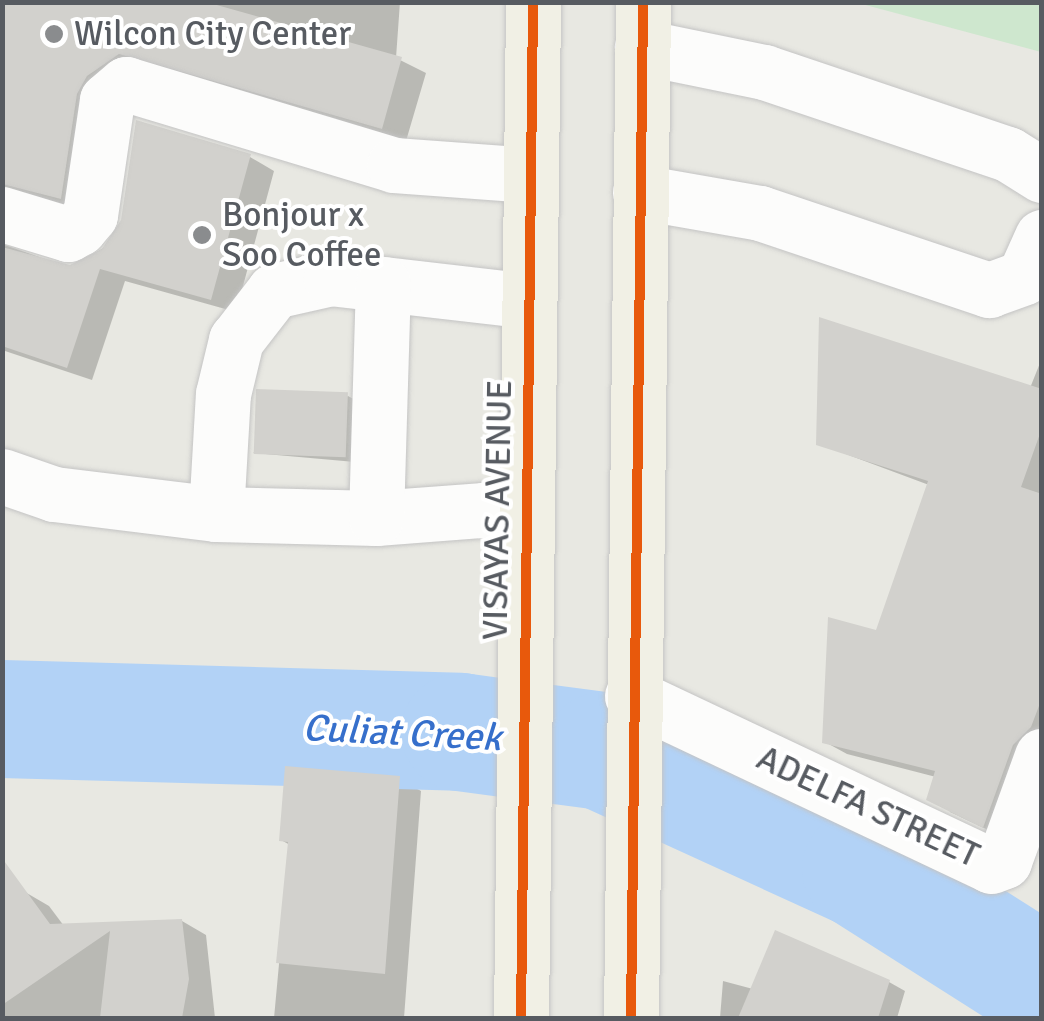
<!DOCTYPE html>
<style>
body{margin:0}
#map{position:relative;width:1044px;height:1021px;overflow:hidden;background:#e8e8e2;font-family:Signika,sans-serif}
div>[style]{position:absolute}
.green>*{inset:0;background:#cee7ce}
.shadow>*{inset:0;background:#0003}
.river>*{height:118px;margin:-59px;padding:0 59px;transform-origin:59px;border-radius:59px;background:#b2d2f6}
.building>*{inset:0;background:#d2d1cd;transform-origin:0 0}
.roads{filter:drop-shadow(0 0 2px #c4c4c4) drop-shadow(0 0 2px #c4c4c4)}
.minor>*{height:55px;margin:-27.5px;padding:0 27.5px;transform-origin:27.5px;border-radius:27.5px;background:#fcfcfb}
.major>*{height:55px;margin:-27.5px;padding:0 27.5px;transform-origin:27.5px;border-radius:27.5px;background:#f1f0e5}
.cycleway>*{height:10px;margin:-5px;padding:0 5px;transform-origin:5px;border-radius:5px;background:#e8590c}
.dots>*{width:28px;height:28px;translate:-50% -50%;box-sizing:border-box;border:5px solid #fff;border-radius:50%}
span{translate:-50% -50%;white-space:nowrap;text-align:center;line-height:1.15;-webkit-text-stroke:8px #fff;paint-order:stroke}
.poi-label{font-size:35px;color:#575b61}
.left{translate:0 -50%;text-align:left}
.street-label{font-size:35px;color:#575b61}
.water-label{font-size:38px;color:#366fcb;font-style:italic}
.frame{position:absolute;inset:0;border:5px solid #575b61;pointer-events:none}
</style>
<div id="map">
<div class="green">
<div style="clip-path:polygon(858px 3px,1041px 3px,1041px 52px)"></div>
</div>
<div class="shadow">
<div style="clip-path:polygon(2px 2px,400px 2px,396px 58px,426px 73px,406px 141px,145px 66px,85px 211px,2px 214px)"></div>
<div style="clip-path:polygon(250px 157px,274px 171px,236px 312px,125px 281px,92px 380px,2px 350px,2px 244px,71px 268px)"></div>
<div style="clip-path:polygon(1042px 358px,1042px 751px,1005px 838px,950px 812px,936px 777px,847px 754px,825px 742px,878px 633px,929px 485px,819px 444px,1030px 388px)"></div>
<div style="clip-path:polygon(348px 396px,357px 401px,355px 462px,253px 453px)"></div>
<div style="clip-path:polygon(399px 779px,421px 791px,404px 1018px,274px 1018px,290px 845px,281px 840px)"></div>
<div style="clip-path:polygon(25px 892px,49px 906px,64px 926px,182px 921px,206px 935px,215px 1018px,2px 1018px,2px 908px)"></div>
<div style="clip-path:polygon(723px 981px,753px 989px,889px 982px,905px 991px,897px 1018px,720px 1018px)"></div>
<div style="clip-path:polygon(1042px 1007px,1042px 1018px,1031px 1018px)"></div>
</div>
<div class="river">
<div style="left:2px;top:719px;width:458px;rotate:1.6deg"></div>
<div style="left:460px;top:732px;width:144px;rotate:7.6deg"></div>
<div style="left:603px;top:751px;width:284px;rotate:24.6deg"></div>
<div style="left:861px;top:869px;width:214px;rotate:32.4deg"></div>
</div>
<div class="building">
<div style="clip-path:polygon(2px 2px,206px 2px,402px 57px,382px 129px,119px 54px,87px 76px,77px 94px,61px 199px,2px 184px)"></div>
<div style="clip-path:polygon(136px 120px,251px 154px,211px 300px,100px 269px,67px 368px,2px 346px,2px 247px,70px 265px,102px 249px,121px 220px)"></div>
<div style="clip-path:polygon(819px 317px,1042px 389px,1042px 428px,1021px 487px,1042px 494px,1042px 698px,1031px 727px,1013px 745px,983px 828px,926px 800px,935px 771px,822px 743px,828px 617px,876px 630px,928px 481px,816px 445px)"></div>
<div style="left:256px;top:389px;width:92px;height:65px;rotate:2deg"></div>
<div style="clip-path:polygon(285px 766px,400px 776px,385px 974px,276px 963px,288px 842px,279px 841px)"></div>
<div style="clip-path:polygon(2px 858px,50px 924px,182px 919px,189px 979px,182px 1018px,100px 1018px,110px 931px,2px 1005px)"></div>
<div style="clip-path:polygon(775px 930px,890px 980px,878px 1018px,738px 1018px)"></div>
</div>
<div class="roads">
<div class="minor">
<div style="left:642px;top:47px;width:125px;rotate:11.6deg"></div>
<div style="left:764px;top:72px;width:257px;rotate:18.6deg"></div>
<div style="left:1008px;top:154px;width:40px;rotate:32deg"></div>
<div style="left:640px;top:192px;width:122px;rotate:9.9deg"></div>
<div style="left:760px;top:213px;width:242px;rotate:18.6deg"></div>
<div style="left:989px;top:290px;width:37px;rotate:-20deg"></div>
<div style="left:1024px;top:277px;width:44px;rotate:-65.8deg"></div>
<div style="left:2px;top:214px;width:69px;rotate:16.9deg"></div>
<div style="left:68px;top:234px;width:13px;rotate:-29deg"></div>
<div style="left:79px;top:228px;width:17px;rotate:-50deg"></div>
<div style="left:90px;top:215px;width:116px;rotate:-81.6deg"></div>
<div style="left:107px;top:100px;width:25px;rotate:-40deg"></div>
<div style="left:126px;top:84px;width:280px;rotate:16.8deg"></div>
<div style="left:394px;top:165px;width:137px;rotate:4.2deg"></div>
<div style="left:2px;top:476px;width:55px;rotate:19.1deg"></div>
<div style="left:54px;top:494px;width:163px;rotate:7deg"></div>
<div style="left:216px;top:514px;width:160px;rotate:1.4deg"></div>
<div style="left:376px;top:518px;width:146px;rotate:-4.3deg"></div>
<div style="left:216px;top:514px;width:120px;rotate:-86.7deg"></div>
<div style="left:223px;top:394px;width:56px;rotate:-76.5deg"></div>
<div style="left:236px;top:340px;width:62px;rotate:-52.2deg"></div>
<div style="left:274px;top:291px;width:58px;rotate:-12.8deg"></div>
<div style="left:331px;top:278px;width:199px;rotate:6.6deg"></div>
<div style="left:376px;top:518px;width:234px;rotate:-88.3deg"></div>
<div style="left:632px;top:696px;width:397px;rotate:25.3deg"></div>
<div style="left:991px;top:866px;width:14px;rotate:-21deg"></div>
<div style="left:1004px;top:861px;width:112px;rotate:-70.1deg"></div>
</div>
<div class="major">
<div style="left:521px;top:1018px;width:1016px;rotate:-89.32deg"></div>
<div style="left:631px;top:1018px;width:1016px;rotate:-89.32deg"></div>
</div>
</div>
<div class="cycleway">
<div style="left:521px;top:1018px;width:1016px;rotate:-89.32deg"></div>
<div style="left:631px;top:1018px;width:1016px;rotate:-89.32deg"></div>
</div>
<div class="dots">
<div style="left:54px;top:34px;background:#8a8c8e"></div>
<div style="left:202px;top:235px;background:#8a8c8e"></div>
</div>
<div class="poi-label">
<span class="left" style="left:74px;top:34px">Wilcon City Center</span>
<span class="left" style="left:222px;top:235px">Bonjour x<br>Soo Coffee</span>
</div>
<div class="street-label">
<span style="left:498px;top:510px;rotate:-89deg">VISAYAS AVENUE</span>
<span style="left:868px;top:807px;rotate:25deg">ADELFA STREET</span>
</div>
<div class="water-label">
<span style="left:402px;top:733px;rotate:3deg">Culiat Creek</span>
</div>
<div class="frame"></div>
</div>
